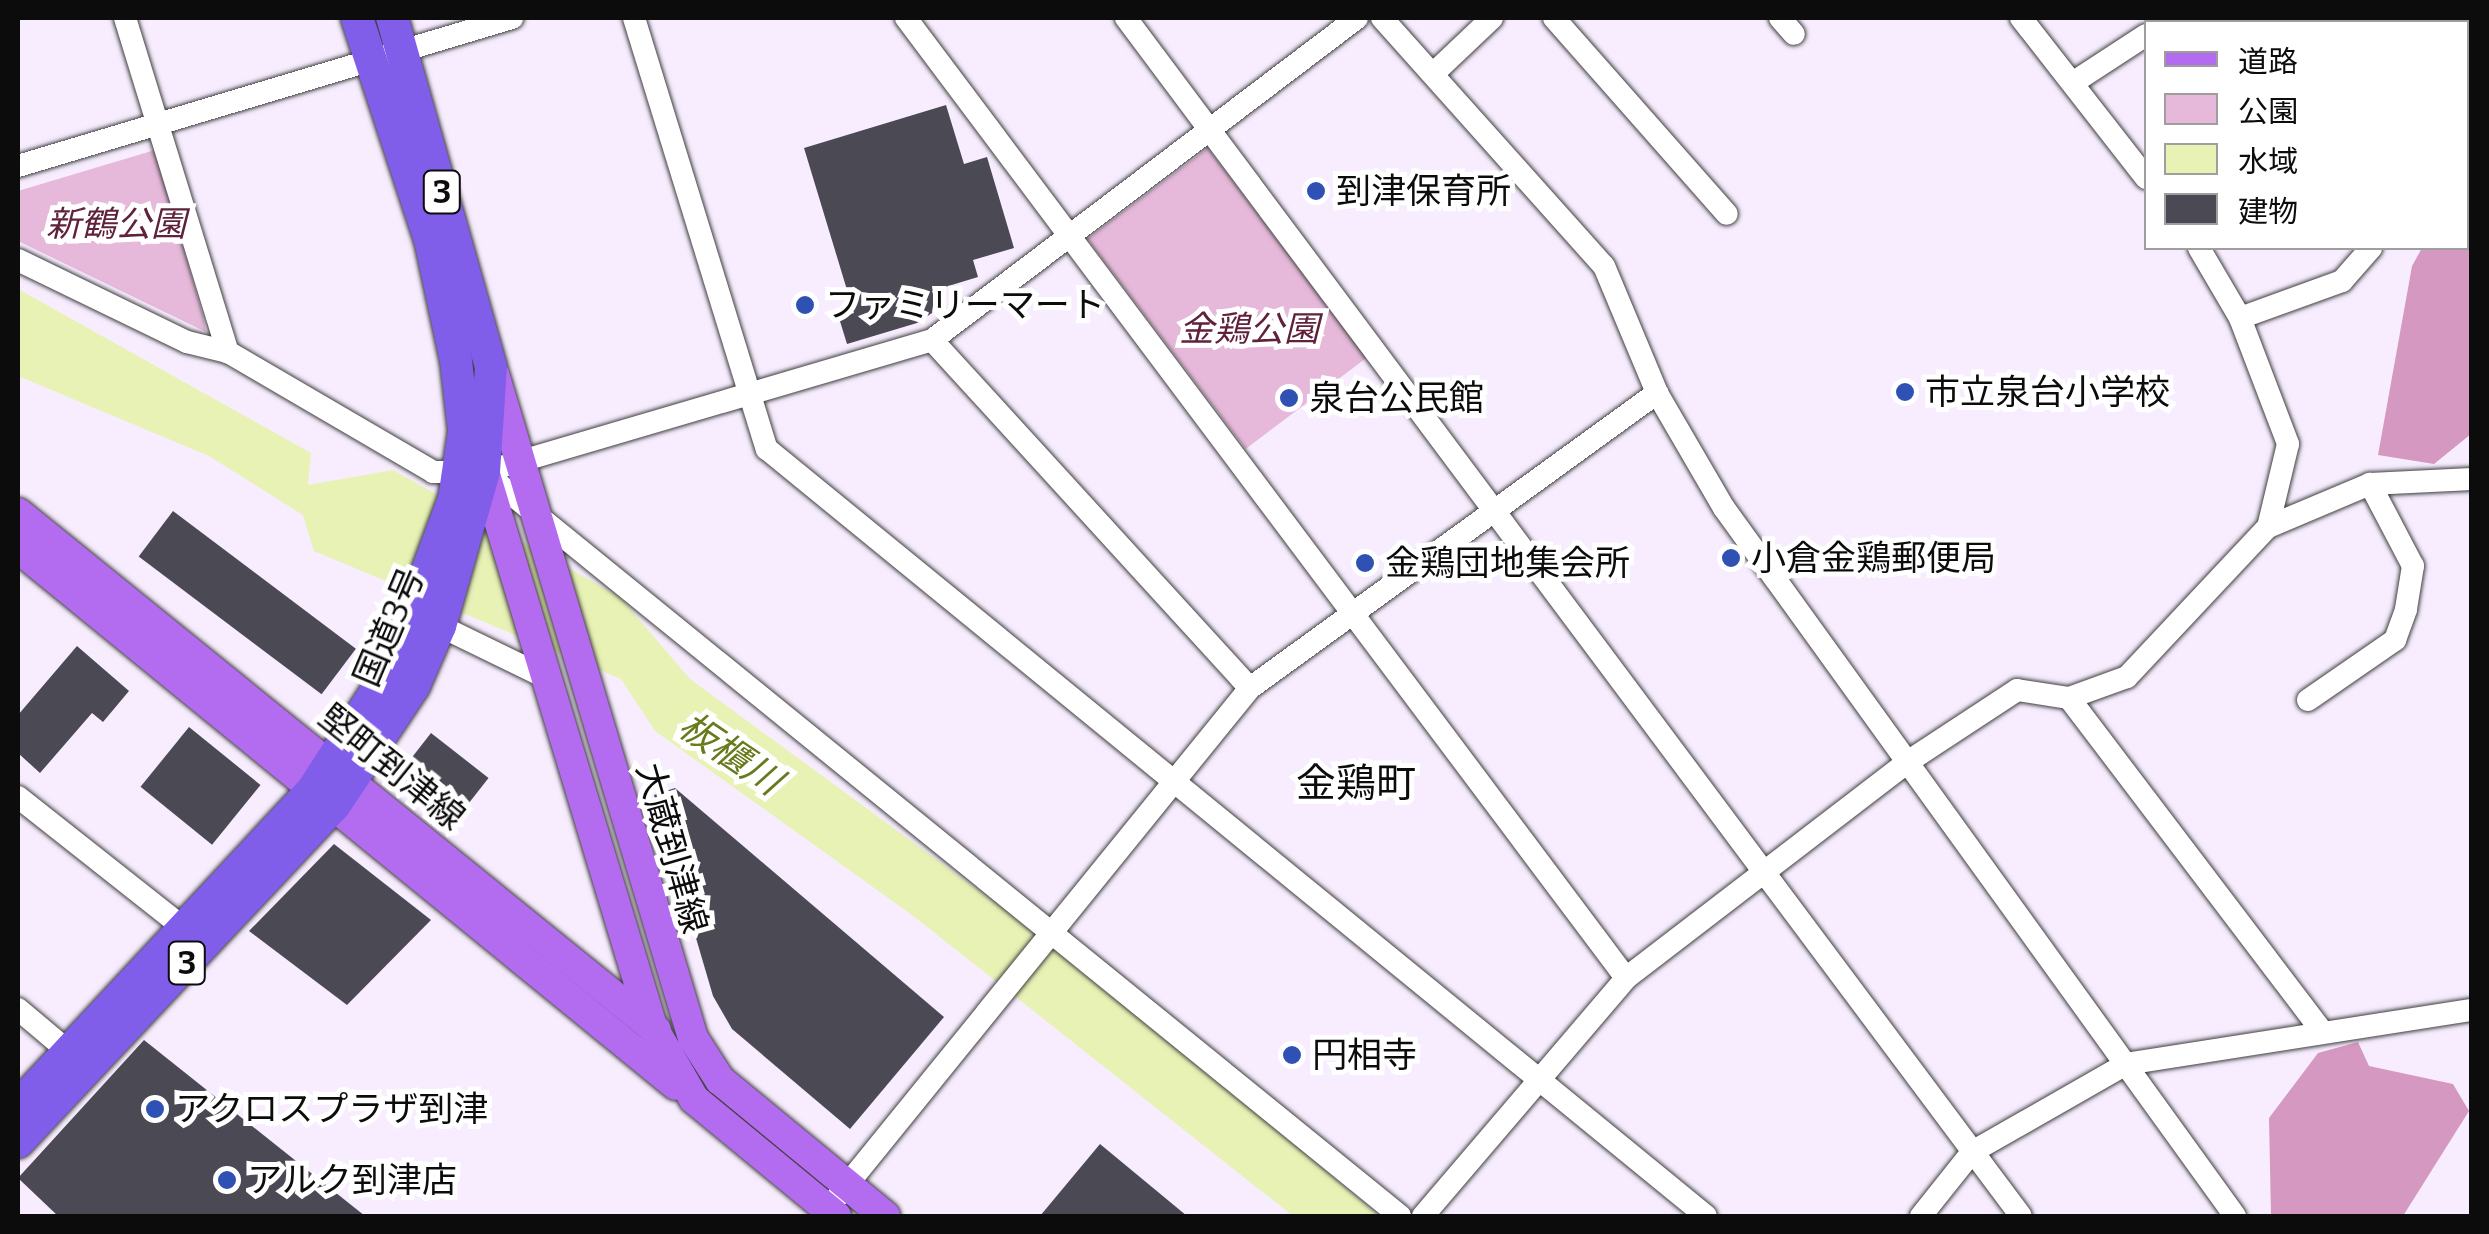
<!DOCTYPE html>
<meta charset="utf-8">
<style>
body{margin:0}
#map{position:relative;width:2489px;height:1234px;overflow:hidden;background:#f7edfe;font-family:Bitter,"Noto Sans JP",serif}
div>[style]{position:absolute}
.green>*{inset:0;background:#e6b9da;transform-origin:0 0}
.forest>*{inset:0;background:#d599c1}
.water>*{inset:0;background:#e8f2b5}
.building>*{inset:0;background:#4b4954;transform-origin:0 0}
.roads{filter:drop-shadow(0 0 2px #3f3f3f) drop-shadow(0 0 2px #3f3f3f)}
.minor>*{height:22px;margin:-11px;padding:0 11px;transform-origin:11px;border-radius:11px;background:#fff}
.major>*{height:30px;margin:-15px;padding:0 15px;transform-origin:15px;border-radius:15px;background:#b36bef}
.highway>*{height:32px;margin:-16px;padding:0 16px;transform-origin:16px;border-radius:16px;background:#805eea}
.dots>*{width:28px;height:28px;translate:-50% -50%;box-sizing:border-box;border:5px solid #fff;border-radius:50%}
span{translate:-50% -50%;white-space:nowrap;text-align:center;line-height:1.15;-webkit-text-stroke:10px #fff;paint-order:stroke}
.shield-label span{padding:2px 8px;background:#fff;border:2px solid;border-radius:8px;-webkit-text-stroke-width:0}
.shield-label{font-size:32px;color:#0c0c0c;font-weight:700}
.poi-label{font-size:35px;color:#0c0c0c}
.left{translate:0 -50%;text-align:left}
.park-label{font-size:35px;color:#5f213b;font-style:italic}
.street-label{font-size:35px;color:#0c0c0c}
.water-label{font-size:38px;color:#667b1b;font-style:italic}
.quarter-label{font-size:40px;color:#0c0c0c}
.frame{position:absolute;inset:0;border:20px solid #0c0c0c;pointer-events:none}
.legend{position:absolute;left:2144px;top:20px;width:325px;height:230px;box-sizing:border-box;background:#fff;border:2px solid #9e9e9e;margin:0;padding:12px 18px;list-style:none;font-size:30px;color:#0c0c0c}
.legend li{display:flex;align-items:center;gap:20px;height:50px}
.legend b{width:50px;border:2px solid #9e9e9e}
</style>
<div id="map">
<div class="green">
<div style="left:1208px;top:148px;width:263px;height:151px;rotate:53deg"></div>
<div style="clip-path:polygon(155px 150px,203px 316px,206px 332px,18px 241px,18px 191px)"></div>
</div>
<div class="forest">
<div style="clip-path:polygon(2471px 157px,2471px 434px,2434px 464px,2378px 455px,2412px 266px,2422px 248px,2466px 248px)"></div>
<div style="clip-path:polygon(2358px 1042px,2369px 1066px,2453px 1084px,2469px 1111px,2403px 1216px,2271px 1216px,2269px 1118px,2318px 1053px)"></div>
</div>
<div class="water">
<div style="clip-path:polygon(18px 289px,311px 453px,308px 485px,393px 470px,620px 597px,690px 679px,1101px 980px,1379px 1216px,1293px 1216px,912px 915px,655px 731px,621px 679px,314px 551px,303px 515px,209px 456px,18px 376px)"></div>
</div>
<div class="building">
<div style="clip-path:polygon(946px 105px,964px 164px,987px 157px,1014px 248px,973px 260px,978px 277px,932px 291px,938px 309px,917px 323px,847px 344px,839px 318px,854px 313px,804px 148px)"></div>
<div style="left:173px;top:511px;width:229px;height:57px;rotate:37deg"></div>
<div style="clip-path:polygon(77px 646px,129px 691px,103px 722px,92px 713px,40px 773px,18px 753px,18px 715px)"></div>
<div style="left:189px;top:727px;width:92px;height:77px;rotate:39deg"></div>
<div style="left:431px;top:733px;width:73px;height:63px;rotate:38deg"></div>
<div style="clip-path:polygon(675px 788px,944px 1017px,850px 1129px,732px 1029px,713px 996px,654px 795px)"></div>
<div style="clip-path:polygon(334px 844px,431px 920px,347px 1005px,249px 931px)"></div>
<div style="clip-path:polygon(144px 1040px,365px 1216px,58px 1216px,18px 1178px)"></div>
<div style="clip-path:polygon(1100px 1144px,1187px 1216px,1040px 1216px)"></div>
</div>
<div class="roads">
<div class="minor">
<div style="left:125px;top:18px;width:350px;rotate:72.9deg"></div>
<div style="left:634px;top:18px;width:451px;rotate:72.9deg"></div>
<div style="left:767px;top:449px;width:1212px;rotate:39.24deg"></div>
<div style="left:906px;top:18px;width:1200px;rotate:53.13deg"></div>
<div style="left:1126px;top:18px;width:1495px;rotate:53.24deg"></div>
<div style="left:1382px;top:18px;width:333px;rotate:48.2deg"></div>
<div style="left:1604px;top:266px;width:138px;rotate:67.3deg"></div>
<div style="left:1657px;top:393px;width:133px;rotate:59.8deg"></div>
<div style="left:1724px;top:508px;width:873px;rotate:54.18deg"></div>
<div style="left:1554px;top:18px;width:261px;rotate:48.6deg"></div>
<div style="left:1780px;top:18px;width:21px;rotate:49deg"></div>
<div style="left:2021px;top:18px;width:203px;rotate:52deg"></div>
<div style="left:2165px;top:22px;width:9px;rotate:-27deg"></div>
<div style="left:2466px;top:36px;width:12px;rotate:59deg"></div>
<div style="left:1434px;top:73px;width:80px;rotate:-43.5deg"></div>
<div style="left:2074px;top:82px;width:86px;rotate:-33.1deg"></div>
<div style="left:2466px;top:120px;width:8px;rotate:-45deg"></div>
<div style="left:18px;top:166px;width:516px;rotate:-16.68deg"></div>
<div style="left:2199px;top:248px;width:81px;rotate:59.6deg"></div>
<div style="left:2240px;top:318px;width:135px;rotate:69.1deg"></div>
<div style="left:2288px;top:444px;width:85px;rotate:103.5deg"></div>
<div style="left:18px;top:260px;width:188px;rotate:25.9deg"></div>
<div style="left:187px;top:342px;width:42px;rotate:13.7deg"></div>
<div style="left:228px;top:352px;width:238px;rotate:30.3deg"></div>
<div style="left:433px;top:472px;width:51px"></div>
<div style="left:484px;top:472px;width:467px;rotate:-16.4deg"></div>
<div style="left:932px;top:340px;width:533px;rotate:-37.15deg"></div>
<div style="left:2240px;top:318px;width:109px;rotate:-19.9deg"></div>
<div style="left:2342px;top:281px;width:44px;rotate:-48.7deg"></div>
<div style="left:932px;top:340px;width:471px;rotate:47.6deg"></div>
<div style="left:484px;top:472px;width:1180px;rotate:39.08deg"></div>
<div style="left:440px;top:626px;width:119px;rotate:25.9deg"></div>
<div style="left:2069px;top:698px;width:420px;rotate:52.8deg"></div>
<div style="left:2308px;top:700px;width:106px;rotate:-34.6deg"></div>
<div style="left:2395px;top:640px;width:33px;rotate:-70deg"></div>
<div style="left:2406px;top:609px;width:44px;rotate:-80.8deg"></div>
<div style="left:2413px;top:566px;width:93px;rotate:-117.7deg"></div>
<div style="left:18px;top:797px;width:211px;rotate:38.3deg"></div>
<div style="left:18px;top:1009px;width:67px;rotate:40.1deg"></div>
<div style="left:838px;top:1196px;width:654px;rotate:-50.96deg"></div>
<div style="left:1250px;top:688px;width:503px;rotate:-35.94deg"></div>
<div style="left:1423px;top:1216px;width:313px;rotate:-49.5deg"></div>
<div style="left:1626px;top:978px;width:353px;rotate:-37.5deg"></div>
<div style="left:1906px;top:763px;width:133px;rotate:-33.3deg"></div>
<div style="left:2017px;top:690px;width:53px;rotate:8.7deg"></div>
<div style="left:2069px;top:698px;width:62px;rotate:-19.9deg"></div>
<div style="left:2127px;top:677px;width:206px;rotate:-46.8deg"></div>
<div style="left:2268px;top:527px;width:111px;rotate:-22.9deg"></div>
<div style="left:2370px;top:484px;width:102px;rotate:-2.8deg"></div>
<div style="left:1921px;top:1216px;width:82px;rotate:-51.4deg"></div>
<div style="left:1972px;top:1152px;width:177px;rotate:-29.7deg"></div>
<div style="left:2126px;top:1064px;width:350px;rotate:-8.9deg"></div>
</div>
<div class="major">
<div style="left:494px;top:374px;width:693px;rotate:73.32deg"></div>
<div style="left:693px;top:1038px;width:50px;rotate:57.3deg"></div>
<div style="left:720px;top:1080px;width:214px;rotate:39.5deg"></div>
<div style="left:480px;top:458px;width:593px;rotate:73.15deg"></div>
<div style="left:652px;top:1026px;width:84px;rotate:60.1deg"></div>
<div style="left:694px;top:1099px;width:184px;rotate:39.5deg"></div>
<div style="left:18px;top:513px;width:821px;rotate:39.02deg"></div>
<div style="left:18px;top:548px;width:849px;rotate:39.22deg"></div>
</div>
<div class="highway">
<div style="left:18px;top:1106px;width:431px;rotate:-47deg"></div>
<div style="left:312px;top:791px;width:146px;rotate:-57.3deg"></div>
<div style="left:391px;top:668px;width:180px;rotate:-69.6deg"></div>
<div style="left:454px;top:499px;width:69px;rotate:-81.6deg"></div>
<div style="left:464px;top:431px;width:70px;rotate:-96.5deg"></div>
<div style="left:456px;top:361px;width:124px;rotate:-102.1deg"></div>
<div style="left:430px;top:240px;width:234px;rotate:-108.2deg"></div>
<div style="left:18px;top:1142px;width:461px;rotate:-46.8deg"></div>
<div style="left:334px;top:806px;width:144px;rotate:-56.3deg"></div>
<div style="left:414px;top:686px;width:65px;rotate:-66.6deg"></div>
<div style="left:440px;top:626px;width:160px;rotate:-74.1deg"></div>
<div style="left:484px;top:472px;width:105px;rotate:-86.2deg"></div>
<div style="left:491px;top:367px;width:363px;rotate:-105.8deg"></div>
</div>
</div>
<div class="dots">
<div style="left:1316px;top:191px;background:#2e51b3"></div>
<div style="left:805px;top:305px;background:#2e51b3"></div>
<div style="left:1905px;top:392px;background:#2e51b3"></div>
<div style="left:1289px;top:398px;background:#2e51b3"></div>
<div style="left:1731px;top:558px;background:#2e51b3"></div>
<div style="left:1365px;top:563px;background:#2e51b3"></div>
<div style="left:1292px;top:1055px;background:#2e51b3"></div>
<div style="left:155px;top:1109px;background:#2e51b3"></div>
<div style="left:227px;top:1180px;background:#2e51b3"></div>
</div>
<div class="shield-label">
<span style="left:442px;top:192px">3</span>
<span style="left:187px;top:963px">3</span>
</div>
<div class="poi-label">
<span class="left" style="left:1336px;top:191px">到津保育所</span>
<span class="left" style="left:825px;top:305px">ファミリーマート</span>
<span class="left" style="left:1925px;top:392px">市立泉台小学校</span>
<span class="left" style="left:1309px;top:398px">泉台公民館</span>
<span class="left" style="left:1751px;top:558px">小倉金鶏郵便局</span>
<span class="left" style="left:1385px;top:563px">金鶏団地集会所</span>
<span class="left" style="left:1312px;top:1055px">円相寺</span>
<span class="left" style="left:175px;top:1109px">アクロスプラザ到津</span>
<span class="left" style="left:247px;top:1180px">アルク到津店</span>
</div>
<div class="park-label">
<span style="left:116px;top:224px">新鶴公園</span>
<span style="left:1249px;top:329px">金鶏公園</span>
</div>
<div class="street-label">
<span style="left:389px;top:627px;rotate:-67deg">国道3号</span>
<span style="left:392px;top:767px;rotate:39deg">堅町到津線</span>
<span style="left:672px;top:848px;rotate:74deg">大蔵到津線</span>
</div>
<div class="water-label">
<span style="left:730px;top:754px;rotate:34deg">板櫃川</span>
</div>
<div class="quarter-label">
<span style="left:1356px;top:784px">金鶏町</span>
</div>
<div class="frame"></div>
<ul class="legend">
<li><b style="height:12px;background:#b36bef"></b>道路</li>
<li><b style="height:28px;background:#e6b9da"></b>公園</li>
<li><b style="height:28px;background:#e8f2b5"></b>水域</li>
<li><b style="height:28px;background:#4b4954"></b>建物</li>
</ul>
</div>
